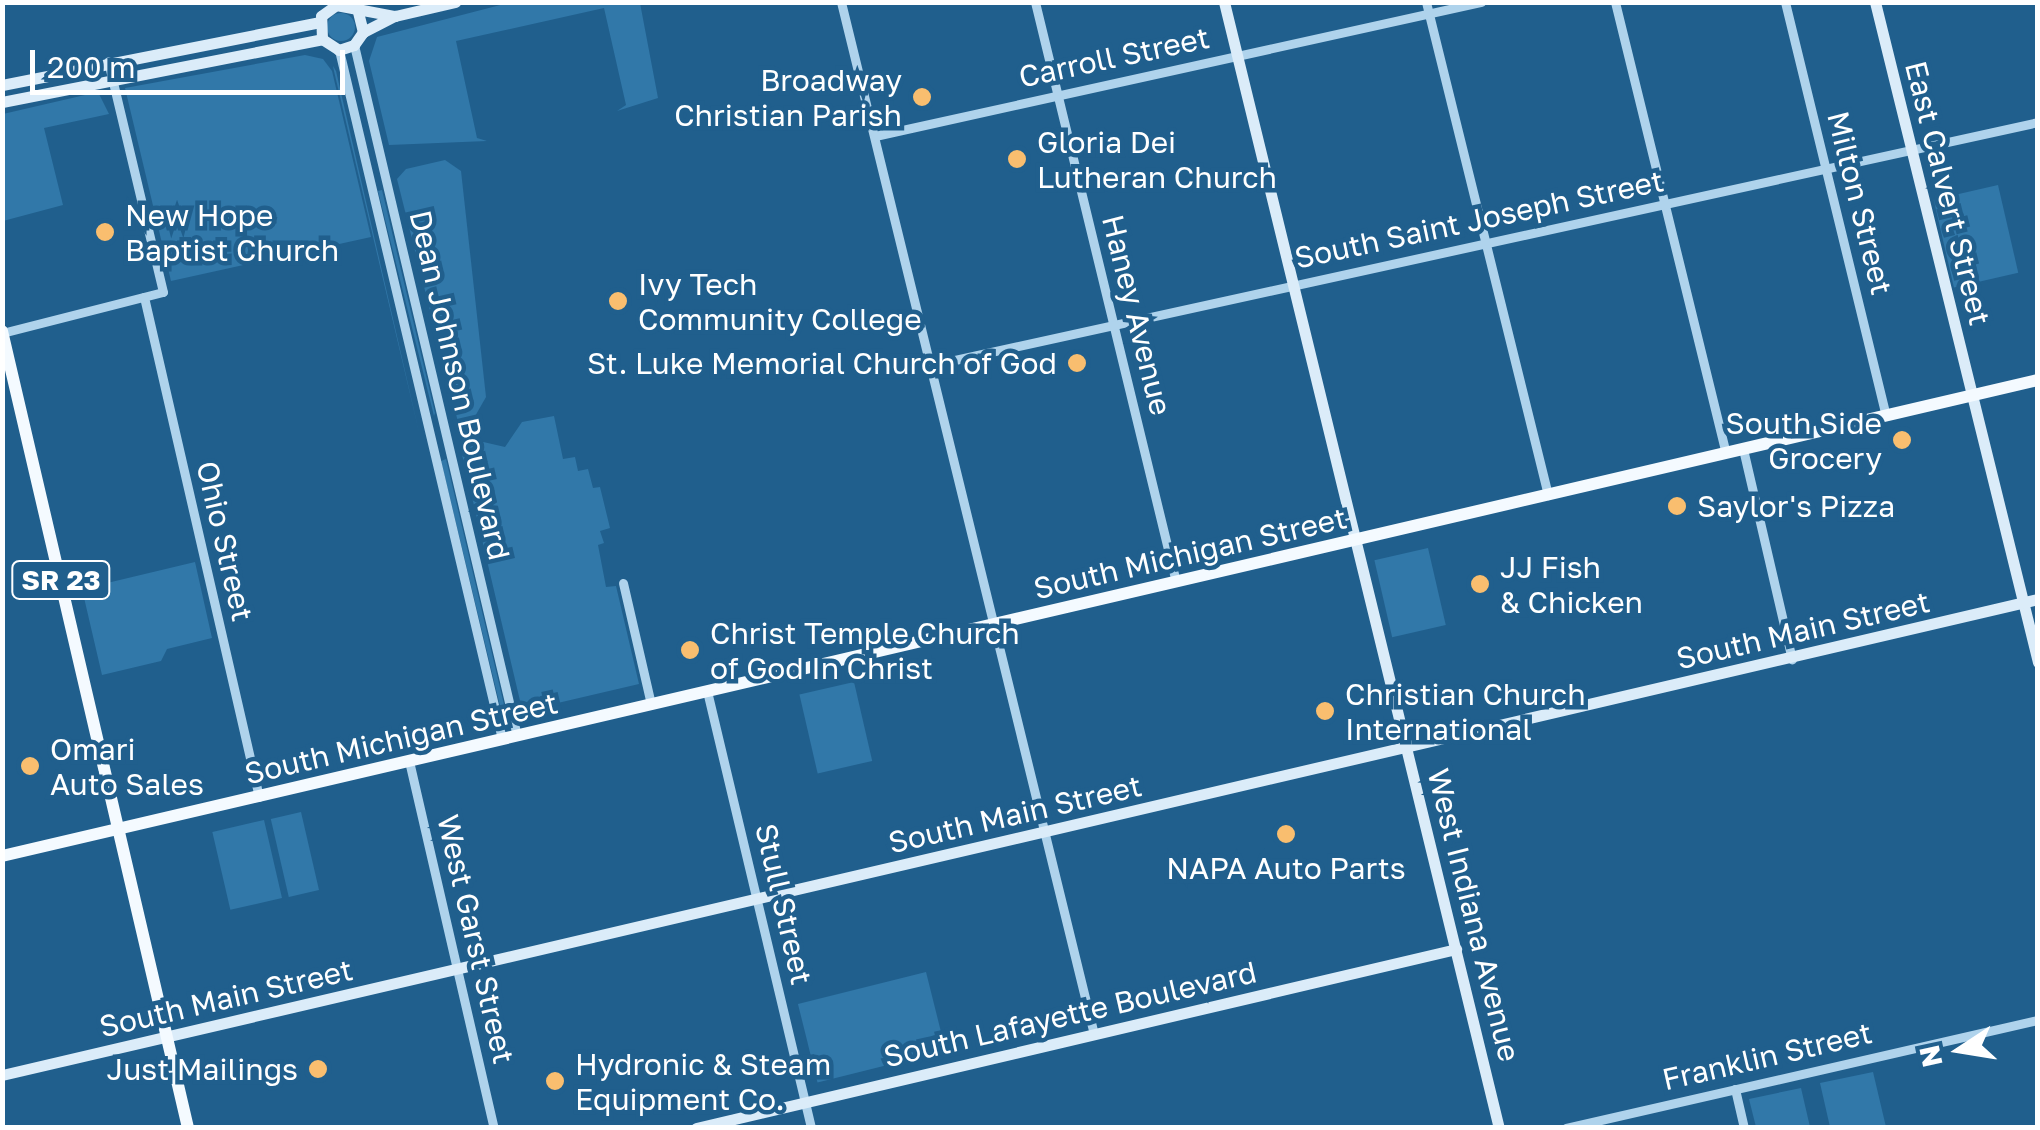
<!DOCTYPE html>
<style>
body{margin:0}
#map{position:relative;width:2040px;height:1130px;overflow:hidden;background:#205f8d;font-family:"Golos Text",sans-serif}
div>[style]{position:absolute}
.green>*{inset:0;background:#3178a9;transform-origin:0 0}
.round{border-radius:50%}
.street>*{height:9px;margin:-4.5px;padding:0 4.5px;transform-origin:4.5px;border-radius:4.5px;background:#afd3ec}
.secondary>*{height:11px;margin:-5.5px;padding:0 5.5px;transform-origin:5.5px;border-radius:5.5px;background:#dbecf9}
.primary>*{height:12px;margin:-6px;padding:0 6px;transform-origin:6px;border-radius:6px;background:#f4faff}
.dots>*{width:28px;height:28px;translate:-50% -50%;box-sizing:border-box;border:5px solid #205f8d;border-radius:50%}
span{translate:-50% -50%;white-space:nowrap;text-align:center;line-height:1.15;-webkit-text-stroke:9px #205f8d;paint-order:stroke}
.shield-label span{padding:2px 8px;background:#205f8d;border:2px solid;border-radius:8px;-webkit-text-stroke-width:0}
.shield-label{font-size:28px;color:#fff;font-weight:700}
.street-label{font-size:30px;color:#fff}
.poi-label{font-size:30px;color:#fff}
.right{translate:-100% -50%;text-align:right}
.left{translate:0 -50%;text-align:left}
.frame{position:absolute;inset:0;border:5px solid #fff;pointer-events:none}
.north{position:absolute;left:1910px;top:1000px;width:100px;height:100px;-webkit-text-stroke:8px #205f8d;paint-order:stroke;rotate:258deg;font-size:28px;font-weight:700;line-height:40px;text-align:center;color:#fff}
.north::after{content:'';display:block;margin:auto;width:35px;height:45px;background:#fff;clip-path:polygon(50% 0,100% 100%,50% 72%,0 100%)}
.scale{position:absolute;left:30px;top:50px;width:315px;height:45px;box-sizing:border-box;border:5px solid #fff;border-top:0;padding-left:12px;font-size:30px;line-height:35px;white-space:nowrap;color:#fff;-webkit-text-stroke:8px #205f8d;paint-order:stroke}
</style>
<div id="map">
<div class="green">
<div style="clip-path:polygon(512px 2px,640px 3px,658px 98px,617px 111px,626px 105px,604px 8px,456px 41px,477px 138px,487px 141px,389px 145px,369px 61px,377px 37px)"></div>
<div class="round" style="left:327px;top:13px;width:28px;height:28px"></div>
<div style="clip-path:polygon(305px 55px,323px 59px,332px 71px,371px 237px,171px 281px,125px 88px)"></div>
<div style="clip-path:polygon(333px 66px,336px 71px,419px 432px,334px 71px)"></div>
<div style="clip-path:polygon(98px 92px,109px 114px,44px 128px,63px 205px,3px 221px,3px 114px)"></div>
<div style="clip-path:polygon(445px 160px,461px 171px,486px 397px,474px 418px,458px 422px,397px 179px,406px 169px)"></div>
<div style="left:1998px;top:185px;width:90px;height:66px;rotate:77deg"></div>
<div style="clip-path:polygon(382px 190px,435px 413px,434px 416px,378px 191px)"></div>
<div style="clip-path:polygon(554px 416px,563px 459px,575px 457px,578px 471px,588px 469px,593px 488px,600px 487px,610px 528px,600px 531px,604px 543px,598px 545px,606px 587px,616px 586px,639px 684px,532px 709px,521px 705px,460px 446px,479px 441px,505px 447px,522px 422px)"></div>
<div style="clip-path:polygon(446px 459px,505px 709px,501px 710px,441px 461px)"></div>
<div style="left:1428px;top:548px;width:79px;height:55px;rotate:77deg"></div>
<div style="clip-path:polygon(195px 562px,212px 638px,167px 649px,161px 661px,102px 675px,82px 589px)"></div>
<div style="left:854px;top:682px;width:81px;height:56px;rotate:77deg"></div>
<div style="left:301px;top:812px;width:80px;height:31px;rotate:77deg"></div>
<div style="left:264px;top:820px;width:80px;height:53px;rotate:77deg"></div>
<div style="left:926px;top:972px;width:81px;height:132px;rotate:76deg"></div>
<div style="clip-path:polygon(1873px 1072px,1886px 1127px,1830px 1127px,1820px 1083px)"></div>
<div style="clip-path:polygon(1801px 1088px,1810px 1127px,1756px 1127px,1749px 1099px)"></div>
</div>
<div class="street">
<div style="left:841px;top:2px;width:1063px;rotate:76.23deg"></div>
<div style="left:1035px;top:2px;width:597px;rotate:76.34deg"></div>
<div style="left:1426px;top:2px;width:508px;rotate:76.1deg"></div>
<div style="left:1615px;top:2px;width:464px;rotate:76.2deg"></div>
<div style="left:1785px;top:2px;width:425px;rotate:76.3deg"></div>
<div style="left:354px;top:45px;width:710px;rotate:76.73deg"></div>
<div style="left:339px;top:50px;width:708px;rotate:76.69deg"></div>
<div style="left:875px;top:136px;width:621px;rotate:-12.47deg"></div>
<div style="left:144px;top:297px;width:513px;rotate:77.05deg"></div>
<div style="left:2px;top:333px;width:166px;rotate:-14.3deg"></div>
<div style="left:163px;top:292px;width:237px;rotate:-103.4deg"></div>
<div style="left:932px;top:365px;width:1132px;rotate:-12.39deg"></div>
<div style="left:1743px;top:449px;width:216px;rotate:76.9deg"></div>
<div style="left:623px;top:583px;width:124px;rotate:77deg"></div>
<div style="left:707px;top:691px;width:449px;rotate:76.6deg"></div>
<div style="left:409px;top:761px;width:377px;rotate:77deg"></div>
<div style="left:1735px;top:1089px;width:40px;rotate:77deg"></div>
<div style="left:1566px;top:1128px;width:484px;rotate:-12.9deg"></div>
</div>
<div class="secondary">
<div style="left:1224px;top:2px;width:1159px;rotate:76.28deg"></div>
<div style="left:1875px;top:2px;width:680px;rotate:76.13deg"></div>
<div style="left:358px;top:12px;width:21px;rotate:76deg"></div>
<div style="left:363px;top:32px;width:16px;rotate:125deg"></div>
<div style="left:354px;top:45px;width:16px;rotate:162deg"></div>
<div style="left:339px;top:50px;width:20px;rotate:-147deg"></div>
<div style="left:322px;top:39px;width:23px;rotate:-92deg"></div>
<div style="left:321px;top:16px;width:19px;rotate:-36deg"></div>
<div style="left:336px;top:5px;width:60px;rotate:10.6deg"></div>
<div style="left:363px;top:32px;width:36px;rotate:-27deg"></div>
<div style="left:395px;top:16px;width:62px;rotate:-13.1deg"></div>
<div style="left:2px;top:85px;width:323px;rotate:-11.2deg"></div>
<div style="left:2px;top:102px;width:326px;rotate:-11.1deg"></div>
<div style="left:2px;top:1075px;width:2091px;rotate:-13.16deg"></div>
<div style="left:696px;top:1128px;width:781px;rotate:-13.25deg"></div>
</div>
<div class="primary">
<div style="left:2px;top:331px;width:818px;rotate:76.86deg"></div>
<div style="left:2px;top:856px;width:2091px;rotate:-13.16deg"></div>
</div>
<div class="dots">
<div style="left:922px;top:97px;background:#f9be6f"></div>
<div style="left:1017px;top:159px;background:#f9be6f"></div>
<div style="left:105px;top:232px;background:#f9be6f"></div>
<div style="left:618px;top:301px;background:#f9be6f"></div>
<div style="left:1077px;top:363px;background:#f9be6f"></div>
<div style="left:1902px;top:440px;background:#f9be6f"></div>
<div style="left:1677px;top:506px;background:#f9be6f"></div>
<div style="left:1480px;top:584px;background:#f9be6f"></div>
<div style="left:690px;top:650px;background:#f9be6f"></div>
<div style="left:1325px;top:711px;background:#f9be6f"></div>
<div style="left:30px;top:766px;background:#f9be6f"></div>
<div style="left:1286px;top:834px;background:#f9be6f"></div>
<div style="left:318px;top:1069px;background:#f9be6f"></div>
<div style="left:555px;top:1081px;background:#f9be6f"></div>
</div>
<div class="shield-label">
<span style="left:61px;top:580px">SR 23</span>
</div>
<div class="street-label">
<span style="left:1114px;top:57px;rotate:-12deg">Carroll Street</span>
<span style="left:1948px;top:193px;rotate:76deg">East Calvert Street</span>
<span style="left:1860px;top:203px;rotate:76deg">Milton Street</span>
<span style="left:1479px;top:219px;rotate:-12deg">South Saint Joseph Street</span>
<span style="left:1137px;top:315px;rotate:76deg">Haney Avenue</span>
<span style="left:460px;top:385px;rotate:77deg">Dean Johnson Boulevard</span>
<span style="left:225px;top:541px;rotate:77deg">Ohio Street</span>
<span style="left:1190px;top:553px;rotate:-13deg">South Michigan Street</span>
<span style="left:1803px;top:630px;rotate:-13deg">South Main Street</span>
<span style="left:401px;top:738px;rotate:-13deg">South Michigan Street</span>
<span style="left:1015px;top:814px;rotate:-13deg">South Main Street</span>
<span style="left:784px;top:904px;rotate:77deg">Stull Street</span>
<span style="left:1474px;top:915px;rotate:76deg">West Indiana Avenue</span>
<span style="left:476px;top:939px;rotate:77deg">West Garst Street</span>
<span style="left:226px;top:998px;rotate:-13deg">South Main Street</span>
<span style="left:1070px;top:1014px;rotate:-13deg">South Lafayette Boulevard</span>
<span style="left:1767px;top:1056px;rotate:-13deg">Franklin Street</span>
</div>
<div class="poi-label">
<span class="right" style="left:902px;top:97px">Broadway<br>Christian Parish</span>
<span class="left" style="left:1037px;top:159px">Gloria Dei<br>Lutheran Church</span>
<span class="left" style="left:125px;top:232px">New Hope<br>Baptist Church</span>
<span class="left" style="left:638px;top:301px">Ivy Tech<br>Community College</span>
<span class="right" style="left:1057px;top:363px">St. Luke Memorial Church of God</span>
<span class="right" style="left:1882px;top:440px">South Side<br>Grocery</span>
<span class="left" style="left:1697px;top:506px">Saylor's Pizza</span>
<span class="left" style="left:1500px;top:584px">JJ Fish<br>&amp; Chicken</span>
<span class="left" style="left:710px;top:650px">Christ Temple Church<br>of God In Christ</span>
<span class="left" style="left:1345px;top:711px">Christian Church<br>International</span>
<span class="left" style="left:50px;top:766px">Omari<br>Auto Sales</span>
<span style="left:1286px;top:868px">NAPA Auto Parts</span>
<span class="left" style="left:575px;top:1081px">Hydronic &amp; Steam<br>Equipment Co.</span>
<span class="right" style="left:298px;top:1069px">Just Mailings</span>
</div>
<div class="frame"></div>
<div class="north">N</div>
<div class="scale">200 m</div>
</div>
